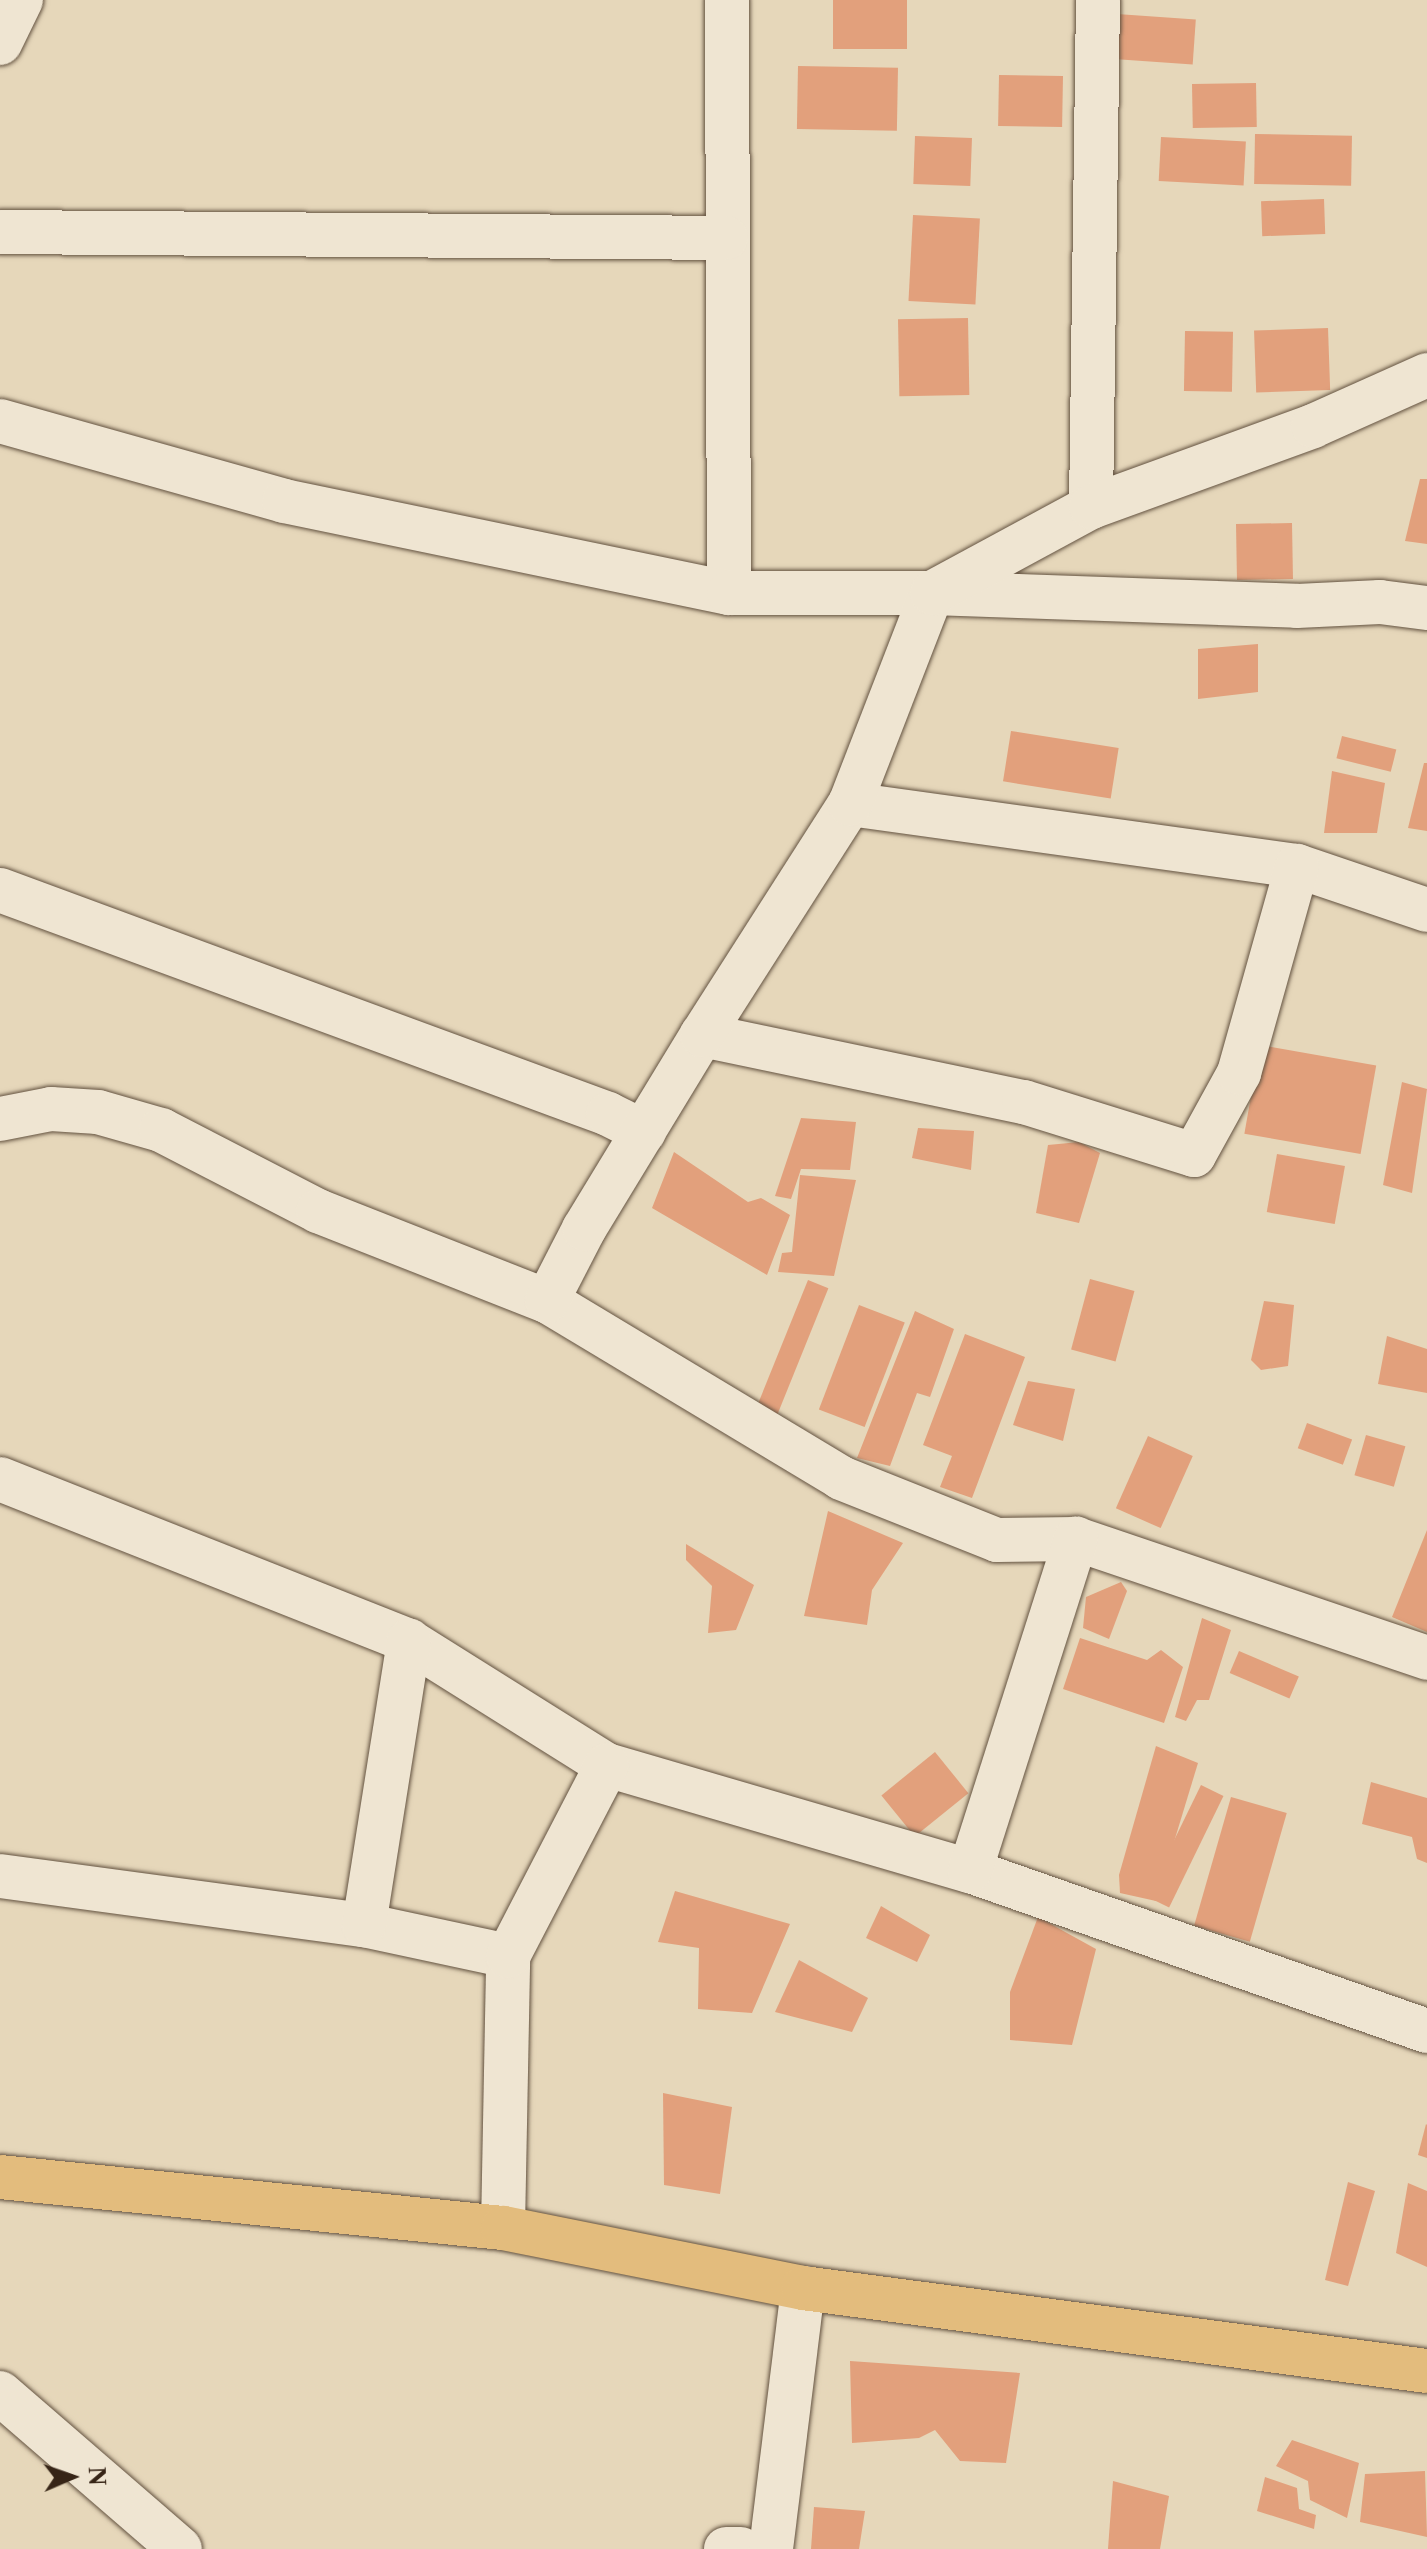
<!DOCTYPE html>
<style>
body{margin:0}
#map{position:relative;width:1427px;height:2549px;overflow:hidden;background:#e6d7ba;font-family:"Libre Caslon Text",serif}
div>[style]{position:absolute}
.building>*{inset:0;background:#e2a07c;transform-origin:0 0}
.roads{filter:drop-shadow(0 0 2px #635240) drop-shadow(0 0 2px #635240)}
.minor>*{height:44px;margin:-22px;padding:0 22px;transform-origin:22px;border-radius:22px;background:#efe5d2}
.major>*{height:44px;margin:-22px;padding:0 22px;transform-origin:22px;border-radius:22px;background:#e3bc7d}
span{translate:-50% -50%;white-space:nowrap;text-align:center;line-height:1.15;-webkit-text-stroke:6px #efe5d2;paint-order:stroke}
.north{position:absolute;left:32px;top:2437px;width:80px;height:80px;-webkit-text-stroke:6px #efe5d2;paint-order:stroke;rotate:88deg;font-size:22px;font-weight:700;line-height:32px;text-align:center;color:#372517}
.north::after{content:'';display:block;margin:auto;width:28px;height:36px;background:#372517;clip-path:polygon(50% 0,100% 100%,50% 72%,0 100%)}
</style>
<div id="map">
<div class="building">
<div style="left:833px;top:0;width:74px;height:49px"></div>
<div style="left:1117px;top:14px;width:79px;height:45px;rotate:4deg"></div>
<div style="left:798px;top:66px;width:100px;height:63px;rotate:1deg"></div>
<div style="left:999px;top:75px;width:64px;height:51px;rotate:1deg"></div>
<div style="left:1256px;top:83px;width:44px;height:64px;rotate:89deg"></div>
<div style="left:1255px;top:134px;width:97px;height:50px;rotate:1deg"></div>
<div style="left:915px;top:136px;width:57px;height:48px;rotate:2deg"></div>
<div style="left:1161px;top:137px;width:85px;height:44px;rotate:3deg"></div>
<div style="left:1324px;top:199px;width:35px;height:63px;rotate:88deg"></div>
<div style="left:913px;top:215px;width:67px;height:86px;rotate:3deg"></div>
<div style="left:968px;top:318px;width:77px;height:70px;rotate:89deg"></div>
<div style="left:1328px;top:328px;width:62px;height:74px;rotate:88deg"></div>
<div style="left:1185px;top:331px;width:48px;height:60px;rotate:1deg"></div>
<div style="clip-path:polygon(1420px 479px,1427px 479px,1427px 544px,1405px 541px)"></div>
<div style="left:1292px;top:523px;width:56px;height:56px;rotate:89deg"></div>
<div style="clip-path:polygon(1258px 644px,1258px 692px,1198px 699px,1198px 649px)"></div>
<div style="left:1011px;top:731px;width:109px;height:51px;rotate:9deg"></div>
<div style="left:1342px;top:736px;width:56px;height:23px;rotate:14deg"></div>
<div style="clip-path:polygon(1424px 763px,1427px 763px,1427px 831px,1408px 828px)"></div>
<div style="clip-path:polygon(1332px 771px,1385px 783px,1377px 833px,1324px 833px)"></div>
<div style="left:1260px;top:1045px;width:118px;height:90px;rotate:10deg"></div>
<div style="clip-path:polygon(1402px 1082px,1427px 1089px,1412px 1193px,1383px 1185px)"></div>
<div style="clip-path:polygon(801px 1118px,856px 1122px,850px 1170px,801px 1169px,791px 1199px,775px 1196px)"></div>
<div style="clip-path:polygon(918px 1128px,974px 1131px,971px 1170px,912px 1158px)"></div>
<div style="clip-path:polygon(1079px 1142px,1100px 1153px,1079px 1223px,1036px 1213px,1048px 1145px)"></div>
<div style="clip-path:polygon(674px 1152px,748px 1202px,761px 1198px,790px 1215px,767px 1275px,652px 1208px)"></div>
<div style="left:1277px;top:1154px;width:69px;height:59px;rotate:10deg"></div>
<div style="clip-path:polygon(800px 1175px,856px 1180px,834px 1276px,778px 1272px,782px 1253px,792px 1252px)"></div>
<div style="left:1090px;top:1279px;width:46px;height:73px;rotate:15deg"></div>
<div style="left:808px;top:1280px;width:22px;height:141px;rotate:22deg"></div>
<div style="clip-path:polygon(1264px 1301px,1294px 1305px,1288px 1366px,1261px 1370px,1251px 1360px)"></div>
<div style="left:859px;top:1305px;width:49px;height:112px;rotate:21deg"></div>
<div style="clip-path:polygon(915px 1311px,954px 1329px,930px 1397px,917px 1393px,890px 1466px,857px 1458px)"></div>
<div style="clip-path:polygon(965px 1334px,1025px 1357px,972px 1498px,940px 1487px,952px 1456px,923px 1445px)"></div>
<div style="clip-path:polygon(1387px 1336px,1427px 1349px,1427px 1393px,1378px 1384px)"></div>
<div style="clip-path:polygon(1028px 1381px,1075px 1389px,1063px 1441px,1013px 1425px)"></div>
<div style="left:1307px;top:1423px;width:48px;height:27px;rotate:20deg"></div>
<div style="left:1366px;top:1435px;width:41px;height:42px;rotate:16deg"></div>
<div style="left:1148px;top:1436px;width:49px;height:79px;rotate:24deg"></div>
<div style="clip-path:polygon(828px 1511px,903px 1543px,872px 1590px,867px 1625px,804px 1616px)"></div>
<div style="clip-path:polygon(1427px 1530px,1427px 1632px,1392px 1617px)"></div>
<div style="clip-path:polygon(686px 1544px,754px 1585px,736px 1630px,708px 1633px,712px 1586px,686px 1560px)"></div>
<div style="clip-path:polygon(1121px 1582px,1127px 1591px,1109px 1639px,1083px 1628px,1086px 1597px)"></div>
<div style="clip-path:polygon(1202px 1618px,1231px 1630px,1209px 1700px,1197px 1700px,1186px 1721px,1175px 1717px)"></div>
<div style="clip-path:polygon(1080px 1638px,1147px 1660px,1161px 1650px,1183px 1667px,1164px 1723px,1063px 1689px)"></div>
<div style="left:1239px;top:1651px;width:65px;height:24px;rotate:23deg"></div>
<div style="clip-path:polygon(1156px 1746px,1198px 1763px,1156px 1901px,1120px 1893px,1119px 1875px)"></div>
<div style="left:935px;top:1752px;width:53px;height:69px;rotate:51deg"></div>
<div style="clip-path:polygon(1371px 1782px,1427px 1798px,1427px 1863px,1417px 1859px,1412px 1837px,1362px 1824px)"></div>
<div style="left:1201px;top:1785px;width:25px;height:124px;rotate:26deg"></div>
<div style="left:1231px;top:1797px;width:58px;height:134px;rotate:16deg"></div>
<div style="clip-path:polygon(675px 1891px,790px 1924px,752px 2013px,698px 2009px,699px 1948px,658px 1942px)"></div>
<div style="clip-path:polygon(881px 1906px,930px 1935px,917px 1962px,866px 1938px)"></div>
<div style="clip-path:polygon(1038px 1917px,1096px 1949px,1072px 2045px,1010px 2040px,1010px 1992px)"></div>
<div style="clip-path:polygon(799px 1960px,868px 1998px,852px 2032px,775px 2012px)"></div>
<div style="clip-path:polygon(663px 2093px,732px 2107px,720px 2194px,664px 2185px)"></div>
<div style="clip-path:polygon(1426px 2124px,1427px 2125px,1427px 2158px,1418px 2155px)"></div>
<div style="clip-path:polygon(1348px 2182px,1375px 2191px,1348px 2286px,1325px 2280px)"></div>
<div style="clip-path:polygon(1408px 2183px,1427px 2191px,1427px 2267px,1396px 2253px)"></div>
<div style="clip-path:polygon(850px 2361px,1020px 2373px,1006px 2463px,960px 2461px,935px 2430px,919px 2438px,852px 2443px)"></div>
<div style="clip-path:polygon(1292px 2440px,1359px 2463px,1347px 2518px,1310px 2500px,1308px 2481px,1276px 2466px)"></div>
<div style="clip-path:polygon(1425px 2471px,1427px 2537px,1360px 2522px,1365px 2474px)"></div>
<div style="clip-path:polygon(1265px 2477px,1297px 2488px,1299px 2509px,1316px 2515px,1314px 2529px,1257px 2511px)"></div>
<div style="clip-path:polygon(1113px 2481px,1169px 2496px,1160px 2549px,1108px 2549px)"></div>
<div style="clip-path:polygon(814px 2507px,865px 2511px,859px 2549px,811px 2549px)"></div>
</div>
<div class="roads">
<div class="minor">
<div style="left:727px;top:0;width:593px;rotate:89.81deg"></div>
<div style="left:0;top:43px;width:48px;rotate:-64deg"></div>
<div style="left:0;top:232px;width:726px;rotate:0.47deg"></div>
<div style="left:0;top:421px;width:295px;rotate:15.7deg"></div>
<div style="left:284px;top:501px;width:454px;rotate:11.7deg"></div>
<div style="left:729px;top:593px;width:203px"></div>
<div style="left:932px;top:593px;width:365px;rotate:2deg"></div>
<div style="left:1297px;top:606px;width:83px;rotate:-2.8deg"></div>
<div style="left:1380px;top:602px;width:47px;rotate:7.3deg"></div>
<div style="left:1091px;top:507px;width:507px;rotate:-89.21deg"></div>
<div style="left:850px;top:804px;width:451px;rotate:7.9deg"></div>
<div style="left:1297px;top:866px;width:137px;rotate:18.7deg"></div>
<div style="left:0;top:890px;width:648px;rotate:20.22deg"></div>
<div style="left:608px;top:1114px;width:40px;rotate:26.6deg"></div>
<div style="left:702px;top:1035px;width:329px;rotate:11.8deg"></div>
<div style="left:1024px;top:1102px;width:178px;rotate:17.3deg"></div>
<div style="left:1194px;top:1155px;width:94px;rotate:-61.2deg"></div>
<div style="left:1239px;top:1073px;width:215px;rotate:-74.3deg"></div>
<div style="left:0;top:1119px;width:52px;rotate:-11.1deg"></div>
<div style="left:51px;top:1109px;width:47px;rotate:3.7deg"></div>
<div style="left:98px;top:1112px;width:66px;rotate:15.9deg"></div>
<div style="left:161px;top:1130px;width:177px;rotate:27.3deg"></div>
<div style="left:318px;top:1211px;width:246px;rotate:21.5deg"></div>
<div style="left:547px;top:1301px;width:343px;rotate:31deg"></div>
<div style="left:841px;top:1478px;width:168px;rotate:21.7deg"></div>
<div style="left:997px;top:1540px;width:79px;rotate:-0.7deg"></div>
<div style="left:1076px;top:1539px;width:371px;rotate:18.7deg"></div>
<div style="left:547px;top:1301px;width:81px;rotate:-62.8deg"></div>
<div style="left:584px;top:1229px;width:227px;rotate:-58.7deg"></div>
<div style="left:702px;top:1035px;width:274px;rotate:-57.4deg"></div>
<div style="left:850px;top:804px;width:226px;rotate:-68.8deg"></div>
<div style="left:932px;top:593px;width:181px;rotate:-28.4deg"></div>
<div style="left:1091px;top:507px;width:236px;rotate:-20deg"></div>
<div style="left:1313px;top:426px;width:125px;rotate:-24.1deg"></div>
<div style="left:0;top:1479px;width:440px;rotate:21.6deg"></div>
<div style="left:409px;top:1641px;width:234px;rotate:32.1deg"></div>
<div style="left:607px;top:1765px;width:378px;rotate:16.3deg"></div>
<div style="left:970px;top:1871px;width:484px;rotate:19.3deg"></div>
<div style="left:970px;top:1871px;width:349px;rotate:-72.3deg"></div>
<div style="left:0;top:1876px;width:367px;rotate:7.7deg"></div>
<div style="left:364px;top:1925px;width:147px;rotate:12.1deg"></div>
<div style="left:364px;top:1925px;width:288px;rotate:-81deg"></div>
<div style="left:503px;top:2228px;width:272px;rotate:-88.9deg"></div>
<div style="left:508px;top:1956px;width:215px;rotate:-62.6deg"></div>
<div style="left:0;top:2393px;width:238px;rotate:40.9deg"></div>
<div style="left:726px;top:2549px;width:15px"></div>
<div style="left:771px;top:2549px;width:263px;rotate:-83deg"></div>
</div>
<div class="major">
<div style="left:0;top:2177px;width:506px;rotate:5.79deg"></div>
<div style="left:503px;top:2228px;width:306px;rotate:11.3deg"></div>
<div style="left:803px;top:2288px;width:629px;rotate:7.58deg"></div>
</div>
</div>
<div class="north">N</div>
</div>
